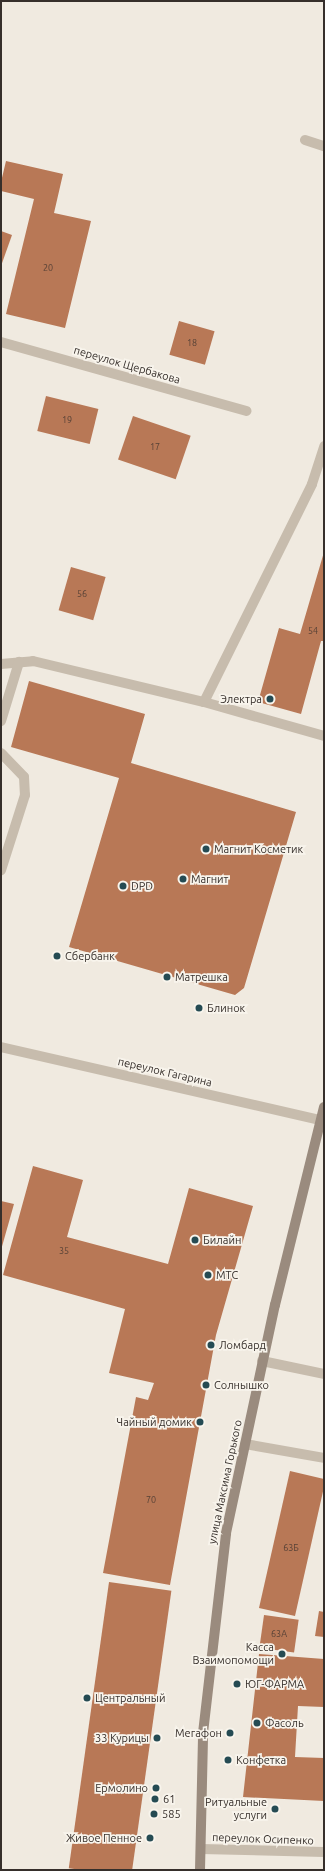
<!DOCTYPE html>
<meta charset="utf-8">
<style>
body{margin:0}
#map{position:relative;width:325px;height:1871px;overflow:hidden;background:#f0eae0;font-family:Ubuntu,sans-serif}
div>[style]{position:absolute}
.building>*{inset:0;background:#b87856;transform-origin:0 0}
.service>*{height:10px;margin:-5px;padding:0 5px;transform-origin:5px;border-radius:5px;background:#c7bcad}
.minor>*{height:10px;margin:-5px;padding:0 5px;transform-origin:5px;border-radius:5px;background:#c7bcad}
.secondary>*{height:10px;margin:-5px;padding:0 5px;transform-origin:5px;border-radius:5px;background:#9a8b7e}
.dots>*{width:11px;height:11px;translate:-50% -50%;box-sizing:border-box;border:2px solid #f8f4ec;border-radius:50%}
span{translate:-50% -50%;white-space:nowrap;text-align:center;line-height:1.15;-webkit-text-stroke:3.5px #f8f4ec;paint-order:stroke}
.number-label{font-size:9px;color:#564136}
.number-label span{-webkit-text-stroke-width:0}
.street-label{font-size:11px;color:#362f2b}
.poi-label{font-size:11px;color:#362f2b}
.right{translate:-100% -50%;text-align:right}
.left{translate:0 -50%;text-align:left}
.frame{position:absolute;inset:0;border:2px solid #362f2b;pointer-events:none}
</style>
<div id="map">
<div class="building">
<div style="clip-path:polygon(6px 161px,63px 174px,54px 213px,91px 221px,65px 328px,6px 314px,34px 199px,1px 191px,1px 182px)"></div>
<div style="clip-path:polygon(1px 231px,12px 235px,1px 266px)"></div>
<div style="left:179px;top:321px;width:37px;height:35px;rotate:16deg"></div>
<div style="left:46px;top:396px;width:54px;height:36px;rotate:14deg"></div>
<div style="left:133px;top:416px;width:61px;height:46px;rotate:19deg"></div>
<div style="clip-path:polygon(324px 552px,324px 641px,321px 641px,301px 714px,258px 702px,279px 628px,300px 634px)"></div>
<div style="left:71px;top:567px;width:36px;height:45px;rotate:16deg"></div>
<div style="clip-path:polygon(29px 681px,145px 714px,131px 763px,296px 812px,244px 988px,235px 995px,69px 947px,119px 778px,11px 747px)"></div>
<div style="clip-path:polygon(33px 1166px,83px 1180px,67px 1237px,168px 1264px,189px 1188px,253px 1206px,216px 1335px,170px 1585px,103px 1573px,136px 1397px,148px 1400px,154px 1383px,109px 1373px,125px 1309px,3px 1275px)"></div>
<div style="clip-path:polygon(1px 1201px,14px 1204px,1px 1250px)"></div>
<div style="clip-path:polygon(290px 1471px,324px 1479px,324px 1487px,295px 1616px,259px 1608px)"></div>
<div style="left:109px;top:1582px;width:63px;height:289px;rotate:8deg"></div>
<div style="clip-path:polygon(319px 1611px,324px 1612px,324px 1637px,315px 1636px)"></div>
<div style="left:264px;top:1615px;width:35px;height:33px;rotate:8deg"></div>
<div style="clip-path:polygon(259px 1654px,324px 1659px,324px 1707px,298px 1706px,295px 1757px,324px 1758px,324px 1801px,243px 1797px)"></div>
</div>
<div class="service">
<div style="left:305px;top:140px;width:20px;rotate:18deg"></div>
<div style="left:1px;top:664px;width:32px;rotate:-5deg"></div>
<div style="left:33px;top:661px;width:176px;rotate:13.5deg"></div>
<div style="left:204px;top:702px;width:125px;rotate:15.8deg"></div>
<div style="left:204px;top:702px;width:243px;rotate:-63.6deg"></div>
<div style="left:312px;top:484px;width:40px;rotate:-72deg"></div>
<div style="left:1px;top:721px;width:62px;rotate:-73deg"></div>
<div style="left:1px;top:753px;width:33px;rotate:46deg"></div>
<div style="left:24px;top:777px;width:18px;rotate:87deg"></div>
<div style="left:25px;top:795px;width:79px;rotate:107.7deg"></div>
<div style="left:262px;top:1361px;width:63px;rotate:11.8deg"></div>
<div style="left:245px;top:1444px;width:80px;rotate:10deg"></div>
</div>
<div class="minor">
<div style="left:1px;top:342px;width:255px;rotate:15.7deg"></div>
<div style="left:1px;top:1047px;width:331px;rotate:12.9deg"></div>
<div style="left:201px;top:1849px;width:123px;rotate:1.4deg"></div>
</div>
<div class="secondary">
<div style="left:200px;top:1870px;width:137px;rotate:-88.7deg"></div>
<div style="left:203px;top:1733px;width:201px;rotate:-83.4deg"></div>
<div style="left:226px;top:1533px;width:233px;rotate:-77.9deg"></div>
<div style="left:275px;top:1305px;width:204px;rotate:-76.1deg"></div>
</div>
<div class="dots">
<div style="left:270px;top:699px;background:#254b53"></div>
<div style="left:206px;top:849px;background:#254b53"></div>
<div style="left:183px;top:879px;background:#254b53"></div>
<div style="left:123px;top:886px;background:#254b53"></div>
<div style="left:57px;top:956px;background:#254b53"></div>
<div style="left:167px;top:977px;background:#254b53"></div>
<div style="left:199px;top:1008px;background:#254b53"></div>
<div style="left:195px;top:1240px;background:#254b53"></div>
<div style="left:208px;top:1275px;background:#254b53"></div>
<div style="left:211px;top:1345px;background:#254b53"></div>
<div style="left:206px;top:1385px;background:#254b53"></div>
<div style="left:200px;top:1422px;background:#254b53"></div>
<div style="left:282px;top:1654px;background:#254b53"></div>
<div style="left:237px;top:1684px;background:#254b53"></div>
<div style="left:87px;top:1698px;background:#254b53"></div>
<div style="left:257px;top:1723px;background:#254b53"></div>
<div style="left:230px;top:1733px;background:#254b53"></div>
<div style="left:157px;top:1738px;background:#254b53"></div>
<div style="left:228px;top:1760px;background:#254b53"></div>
<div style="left:156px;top:1788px;background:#254b53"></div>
<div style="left:155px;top:1799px;background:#254b53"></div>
<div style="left:275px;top:1809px;background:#254b53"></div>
<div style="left:154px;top:1814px;background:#254b53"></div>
<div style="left:150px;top:1838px;background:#254b53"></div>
</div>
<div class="number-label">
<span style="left:48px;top:268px">20</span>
<span style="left:192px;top:343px">18</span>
<span style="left:67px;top:420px">19</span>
<span style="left:155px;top:447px">17</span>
<span style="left:82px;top:594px">56</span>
<span style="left:313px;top:631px">54</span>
<span style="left:64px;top:1251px">35</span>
<span style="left:151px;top:1500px">70</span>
<span style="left:291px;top:1548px">63Б</span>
<span style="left:279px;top:1634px">63А</span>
</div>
<div class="street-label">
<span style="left:127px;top:365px;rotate:16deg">переулок Щербакова</span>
<span style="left:165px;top:1072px;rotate:13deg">переулок Гагарина</span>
<span style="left:225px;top:1482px;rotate:-78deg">улица Максима Горького</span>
<span style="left:263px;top:1839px;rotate:2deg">переулок Осипенко</span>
</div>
<div class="poi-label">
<span class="right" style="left:262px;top:699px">Электра</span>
<span class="left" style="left:214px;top:849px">Магнит Косметик</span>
<span class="left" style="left:191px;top:879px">Магнит</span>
<span class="left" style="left:131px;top:886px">DPD</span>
<span class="left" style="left:65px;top:956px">Сбербанк</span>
<span class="left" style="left:175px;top:977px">Матрешка</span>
<span class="left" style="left:207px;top:1008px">Блинок</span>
<span class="left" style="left:203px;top:1240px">Билайн</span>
<span class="left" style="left:216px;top:1275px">МТС</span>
<span class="left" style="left:219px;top:1345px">Ломбард</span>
<span class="left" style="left:214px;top:1385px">Солнышко</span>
<span class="right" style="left:192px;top:1422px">Чайный домик</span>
<span class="right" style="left:274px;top:1654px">Касса<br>Взаимопомощи</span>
<span class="left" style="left:245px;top:1684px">ЮГ-ФАРМА</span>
<span class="left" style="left:95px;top:1698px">Центральный</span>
<span class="left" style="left:265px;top:1723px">Фасоль</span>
<span class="right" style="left:222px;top:1733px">Мегафон</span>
<span class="right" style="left:149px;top:1738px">33 Курицы</span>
<span class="left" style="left:236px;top:1760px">Конфетка</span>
<span class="right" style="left:148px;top:1788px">Ермолино</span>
<span class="left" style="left:163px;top:1799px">61</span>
<span class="right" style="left:267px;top:1809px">Ритуальные<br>услуги</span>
<span class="left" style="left:162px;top:1814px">585</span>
<span class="right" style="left:142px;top:1838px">Живое Пенное</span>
</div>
<div class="frame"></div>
</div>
